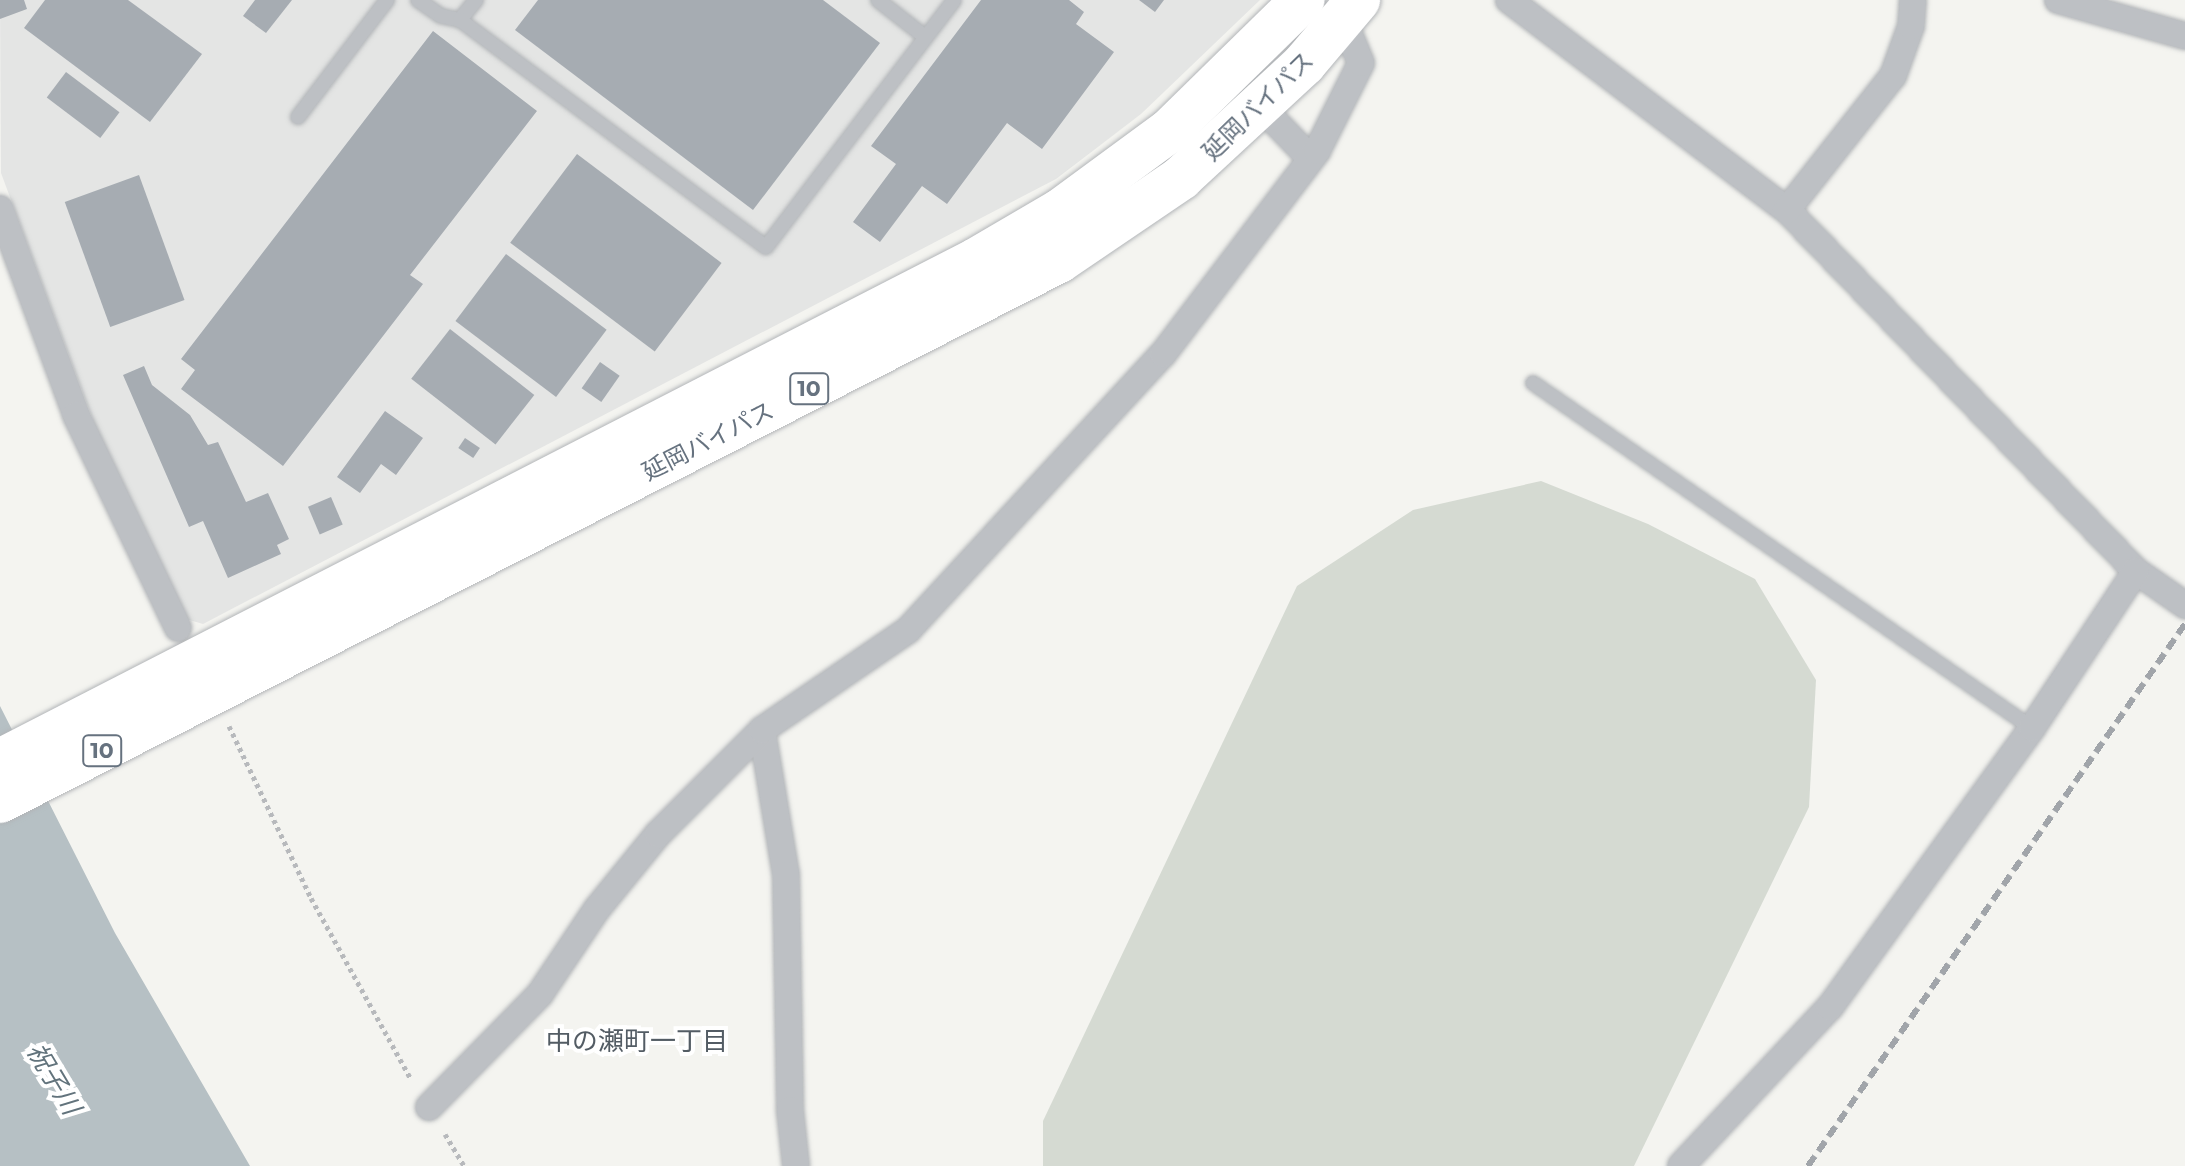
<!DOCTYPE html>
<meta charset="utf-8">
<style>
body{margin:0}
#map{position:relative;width:2185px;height:1166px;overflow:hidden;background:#f4f4f0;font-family:Montserrat,"Noto Sans JP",sans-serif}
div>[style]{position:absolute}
.built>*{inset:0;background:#e4e5e4}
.green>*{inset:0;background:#d5dad2}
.water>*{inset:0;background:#b6c0c4}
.building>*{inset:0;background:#a6acb2;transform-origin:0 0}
.path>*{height:5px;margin-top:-2.5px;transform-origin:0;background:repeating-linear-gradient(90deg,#b7b9bc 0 4px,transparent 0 8px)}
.roads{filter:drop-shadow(0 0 2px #b2b5b8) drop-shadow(0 0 2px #b2b5b8)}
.lane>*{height:14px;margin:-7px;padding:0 7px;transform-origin:7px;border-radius:7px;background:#bdc0c4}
.street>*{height:26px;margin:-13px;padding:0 13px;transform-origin:13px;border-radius:13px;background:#bdc0c4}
.highway>*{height:44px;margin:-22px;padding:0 22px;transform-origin:22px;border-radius:22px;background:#fff}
.rail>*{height:6px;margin-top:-3px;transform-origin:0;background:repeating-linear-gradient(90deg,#a1a5aa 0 12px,transparent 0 18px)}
span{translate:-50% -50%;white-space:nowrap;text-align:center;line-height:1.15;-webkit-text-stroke:8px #fff;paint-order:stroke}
.shield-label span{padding:2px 6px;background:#fff;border:2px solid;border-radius:6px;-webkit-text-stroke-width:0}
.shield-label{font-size:22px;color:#66727f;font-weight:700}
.street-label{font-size:24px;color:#66727f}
.neighbourhood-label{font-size:26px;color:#535c64}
.water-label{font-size:26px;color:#62737c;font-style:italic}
</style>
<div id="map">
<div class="built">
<div style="clip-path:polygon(0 0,1260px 0,1141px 114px,1056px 179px,203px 624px,186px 619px,96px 428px,1px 173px)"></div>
</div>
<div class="green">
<div style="clip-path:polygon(1541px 481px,1648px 524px,1755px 579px,1816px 680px,1809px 807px,1634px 1166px,1043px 1166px,1043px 1121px,1297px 586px,1413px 510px)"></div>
</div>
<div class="water">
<div style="clip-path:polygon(0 706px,115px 933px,250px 1166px,0 1166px)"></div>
</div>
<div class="building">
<div style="clip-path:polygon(0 0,24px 0,27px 9px,0 19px)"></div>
<div style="clip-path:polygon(45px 0,128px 0,202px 54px,150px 122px,24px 28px)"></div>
<div style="clip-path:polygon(255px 0,292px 0,266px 33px,243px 16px)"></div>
<div style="clip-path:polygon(538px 0,823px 0,880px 43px,753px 210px,515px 30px)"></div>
<div style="clip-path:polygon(981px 0,1069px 0,1084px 12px,1076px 24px,1114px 52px,1042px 149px,1007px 123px,947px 204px,922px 186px,880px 242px,853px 222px,896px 164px,871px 146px)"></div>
<div style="clip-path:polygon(1139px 0,1164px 0,1155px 12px)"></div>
<div style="clip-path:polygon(433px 31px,537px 111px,410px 275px,423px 284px,283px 466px,181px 389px,195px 370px,181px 359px)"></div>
<div style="left:66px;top:72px;width:67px;height:32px;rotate:37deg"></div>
<div style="left:577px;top:154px;width:181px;height:111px;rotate:37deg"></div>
<div style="left:139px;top:175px;width:133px;height:79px;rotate:70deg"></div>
<div style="left:506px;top:254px;width:126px;height:84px;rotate:37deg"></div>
<div style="left:450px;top:329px;width:107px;height:63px;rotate:38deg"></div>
<div style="left:600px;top:362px;width:24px;height:32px;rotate:35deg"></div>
<div style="clip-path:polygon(144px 366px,152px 385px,190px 415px,208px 445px,218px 442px,246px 502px,268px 493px,289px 539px,277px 545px,281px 554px,228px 578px,203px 521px,189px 527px,123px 375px)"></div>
<div style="clip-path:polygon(385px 411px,423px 438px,396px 475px,381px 464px,360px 493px,337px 477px)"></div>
<div style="left:465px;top:438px;width:18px;height:12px;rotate:34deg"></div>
<div style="left:331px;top:497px;width:30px;height:25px;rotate:67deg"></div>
</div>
<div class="path">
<div style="left:229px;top:726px;width:191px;rotate:64.5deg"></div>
<div style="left:311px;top:898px;width:205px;rotate:61.1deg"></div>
<div style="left:445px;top:1134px;width:37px;rotate:59deg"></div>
</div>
<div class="roads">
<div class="lane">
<div style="left:418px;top:0;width:28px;rotate:35deg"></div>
<div style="left:441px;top:16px;width:19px;rotate:12deg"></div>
<div style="left:476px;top:0;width:26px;rotate:129deg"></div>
<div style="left:460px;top:20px;width:381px;rotate:36.6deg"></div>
<div style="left:766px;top:247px;width:310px;rotate:-52.7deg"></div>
<div style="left:878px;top:0;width:60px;rotate:38.2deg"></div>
<div style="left:298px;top:117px;width:147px;rotate:-52.7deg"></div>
<div style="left:1533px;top:383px;width:607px;rotate:34.66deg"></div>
</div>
<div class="street">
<div style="left:1509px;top:0;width:348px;rotate:37.1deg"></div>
<div style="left:1787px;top:210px;width:502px;rotate:45.97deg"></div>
<div style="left:2136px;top:571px;width:60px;rotate:34.8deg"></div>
<div style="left:2058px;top:0;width:132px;rotate:15.8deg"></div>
<div style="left:1261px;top:107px;width:71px;rotate:46.1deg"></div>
<div style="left:0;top:209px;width:220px;rotate:69.7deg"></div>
<div style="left:76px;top:415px;width:236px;rotate:64.4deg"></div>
<div style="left:1787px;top:210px;width:171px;rotate:-51.7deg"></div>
<div style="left:1893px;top:76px;width:53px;rotate:-70.2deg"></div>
<div style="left:1911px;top:26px;width:26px;rotate:-86deg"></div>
<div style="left:762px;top:730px;width:147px;rotate:80.6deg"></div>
<div style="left:786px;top:875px;width:235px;rotate:89deg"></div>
<div style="left:790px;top:1110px;width:56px;rotate:83.9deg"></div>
<div style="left:429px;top:1107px;width:158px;rotate:-45.5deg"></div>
<div style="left:540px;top:994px;width:102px;rotate:-56.2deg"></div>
<div style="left:597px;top:909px;width:97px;rotate:-50.9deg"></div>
<div style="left:658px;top:834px;width:147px;rotate:-45deg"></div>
<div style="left:762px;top:730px;width:177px;rotate:-34.4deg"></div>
<div style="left:908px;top:630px;width:376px;rotate:-47.3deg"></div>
<div style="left:1163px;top:354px;width:255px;rotate:-52.8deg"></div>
<div style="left:1317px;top:151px;width:98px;rotate:-63.4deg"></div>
<div style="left:1361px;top:63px;width:48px;rotate:-112.2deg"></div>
<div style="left:1681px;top:1166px;width:218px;rotate:-46.9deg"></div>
<div style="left:1830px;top:1007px;width:344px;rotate:-54.1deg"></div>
<div style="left:2032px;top:728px;width:188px;rotate:-56.5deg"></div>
</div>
<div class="highway">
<div style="left:0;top:761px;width:1097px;rotate:-27.17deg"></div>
<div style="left:976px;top:260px;width:97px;rotate:-30.3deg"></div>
<div style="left:1060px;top:211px;width:135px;rotate:-36.3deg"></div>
<div style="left:1169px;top:131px;width:187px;rotate:-44.4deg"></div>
<div style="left:0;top:801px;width:1189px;rotate:-27.02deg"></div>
<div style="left:1059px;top:261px;width:148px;rotate:-34.2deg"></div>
<div style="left:1181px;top:178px;width:168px;rotate:-42.8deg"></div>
<div style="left:1304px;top:64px;width:84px;rotate:-49.8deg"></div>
</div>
</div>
<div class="rail">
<div style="left:1808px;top:1166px;width:660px;rotate:-55.18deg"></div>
</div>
<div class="shield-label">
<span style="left:809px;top:389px">10</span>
<span style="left:102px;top:751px">10</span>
</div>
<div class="street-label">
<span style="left:1258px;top:106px;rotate:-44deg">延岡バイパス</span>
<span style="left:708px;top:441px;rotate:-27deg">延岡バイパス</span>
</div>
<div class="neighbourhood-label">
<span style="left:637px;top:1042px">中の瀬町一丁目</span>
</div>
<div class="water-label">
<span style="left:53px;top:1079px;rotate:59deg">祝子川</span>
</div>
</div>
